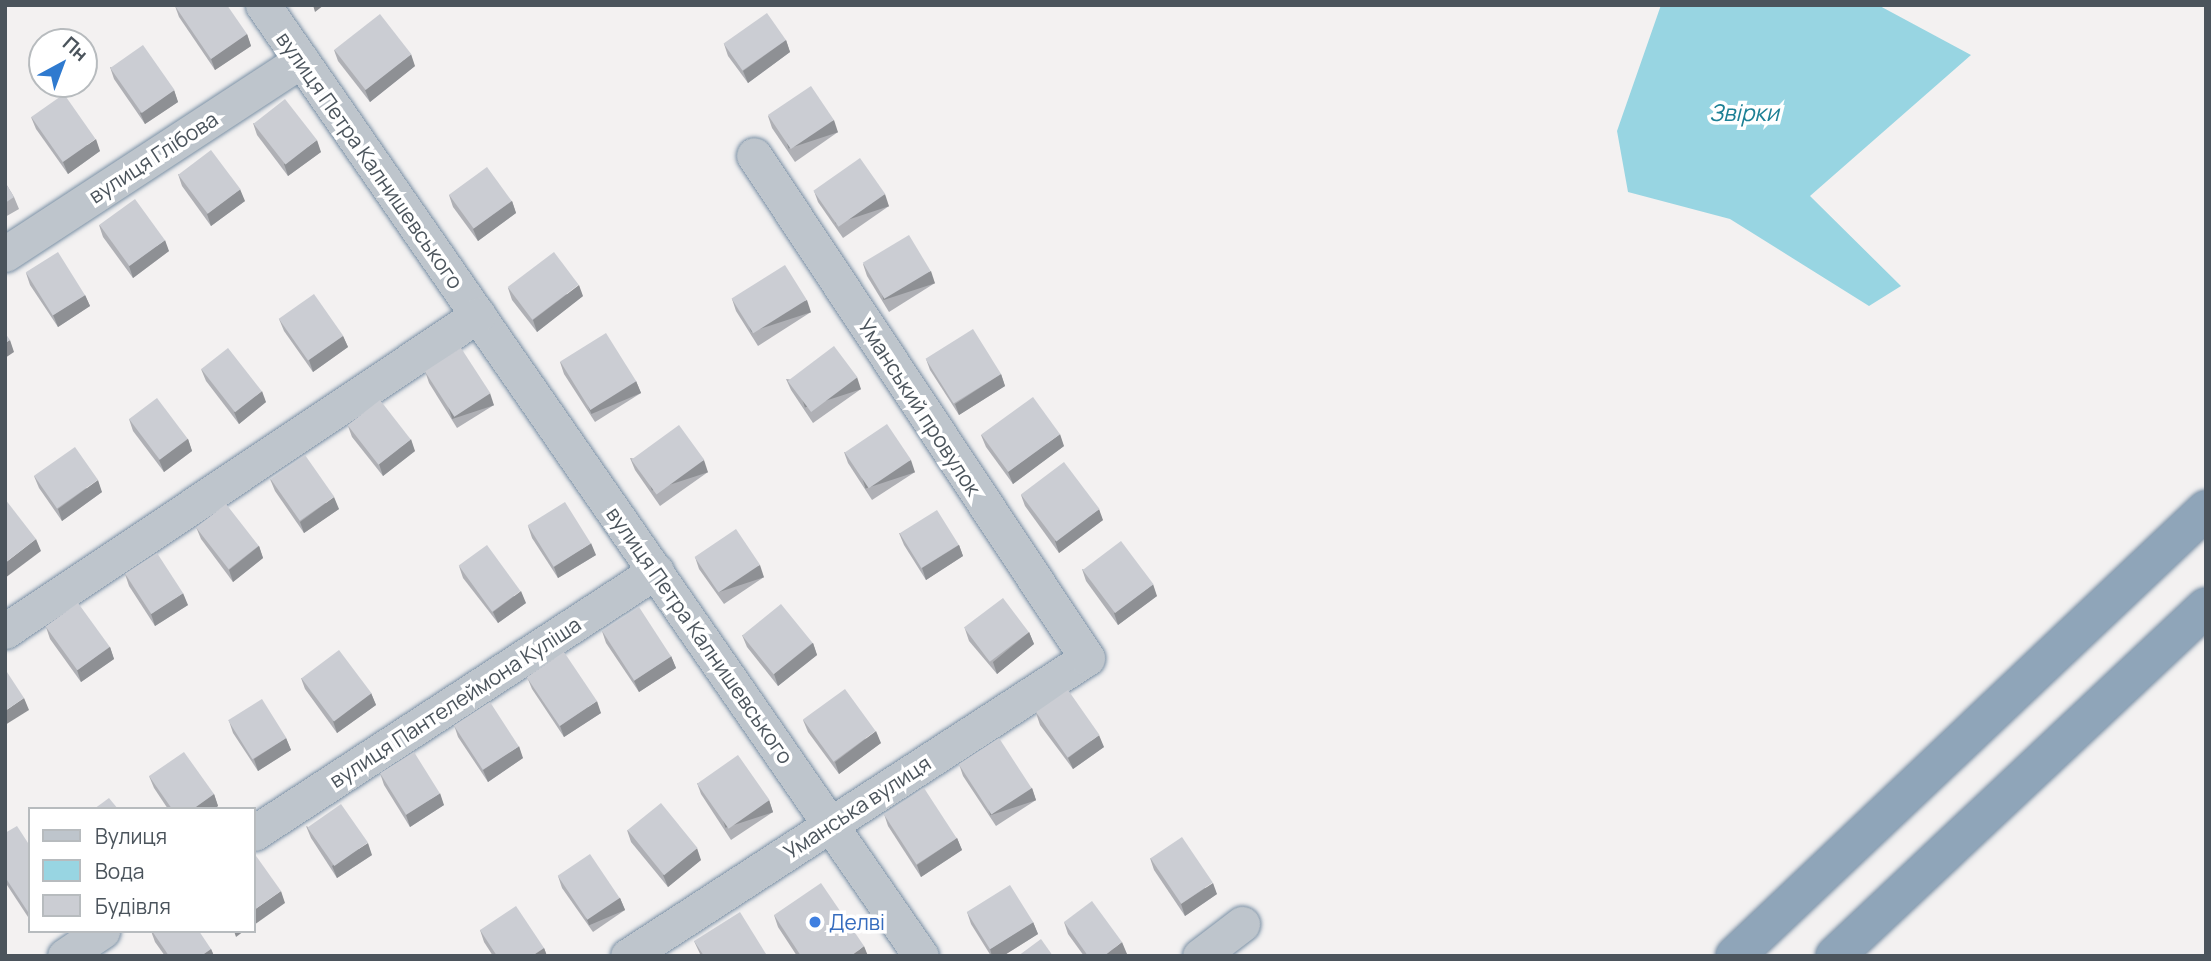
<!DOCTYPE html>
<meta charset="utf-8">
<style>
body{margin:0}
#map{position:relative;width:2211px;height:961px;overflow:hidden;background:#f3f1f1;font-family:Manrope,sans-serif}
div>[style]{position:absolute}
.water>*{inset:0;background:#98d5e2}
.roads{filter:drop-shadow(0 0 2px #7a90a5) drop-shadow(0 0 2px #7a90a5)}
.minor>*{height:35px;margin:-17.5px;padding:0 17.5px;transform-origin:17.5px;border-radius:17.5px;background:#bec5cc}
.highway>*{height:38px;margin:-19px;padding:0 19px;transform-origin:19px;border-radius:19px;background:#8fa5b9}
.wall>*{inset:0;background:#afb0b5}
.shaded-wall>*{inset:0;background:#8e9094;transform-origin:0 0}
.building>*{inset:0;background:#cbcdd3;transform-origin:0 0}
.dots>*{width:19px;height:19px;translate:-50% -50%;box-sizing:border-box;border:4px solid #fff;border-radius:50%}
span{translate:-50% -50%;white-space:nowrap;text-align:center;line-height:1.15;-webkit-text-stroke:7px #fff;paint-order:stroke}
.street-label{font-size:21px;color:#4b545c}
.shop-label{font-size:21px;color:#366cbe}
.left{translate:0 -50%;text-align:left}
.water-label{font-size:23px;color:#1d8095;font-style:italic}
.frame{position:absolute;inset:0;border:7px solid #4b545c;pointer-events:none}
.legend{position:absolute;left:28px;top:807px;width:228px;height:126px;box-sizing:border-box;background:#fff;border:2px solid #b7bbbe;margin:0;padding:9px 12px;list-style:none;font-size:21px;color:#4b545c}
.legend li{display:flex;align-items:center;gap:14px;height:35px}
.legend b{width:35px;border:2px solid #b7bbbe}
.north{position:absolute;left:28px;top:28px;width:70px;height:70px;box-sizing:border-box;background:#fff;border:2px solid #b7bbbe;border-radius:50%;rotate:41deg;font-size:19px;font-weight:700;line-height:28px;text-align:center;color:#4b545c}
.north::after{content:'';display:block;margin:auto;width:24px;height:32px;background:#2f7acf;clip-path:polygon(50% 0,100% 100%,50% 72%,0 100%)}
</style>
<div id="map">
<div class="water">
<div style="clip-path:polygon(1661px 5px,1878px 5px,1971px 55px,1810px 196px,1901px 286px,1869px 306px,1730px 219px,1628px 192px,1617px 131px)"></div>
</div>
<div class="roads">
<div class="minor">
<div style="left:263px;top:5px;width:1156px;rotate:55.32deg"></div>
<div style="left:5px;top:254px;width:354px;rotate:-33.2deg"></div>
<div style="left:5px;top:631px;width:569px;rotate:-33.75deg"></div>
<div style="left:254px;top:833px;width:480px;rotate:-33.1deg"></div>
<div style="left:65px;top:956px;width:45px;rotate:-34deg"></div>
<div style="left:628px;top:956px;width:547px;rotate:-32.99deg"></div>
<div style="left:1087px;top:658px;width:603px;rotate:-123.51deg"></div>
<div style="left:1200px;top:956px;width:53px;rotate:-37.3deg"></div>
</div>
<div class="highway">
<div style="left:1735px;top:956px;width:649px;rotate:-43.44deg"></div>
<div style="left:1835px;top:956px;width:509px;rotate:-43.25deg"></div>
</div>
</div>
<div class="wall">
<div style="clip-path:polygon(175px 6px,247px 34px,251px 46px,215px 70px,179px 17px)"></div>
<div style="clip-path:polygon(786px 40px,790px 52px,748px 83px,728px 56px,724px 44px)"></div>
<div style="clip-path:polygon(334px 50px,415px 66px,370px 102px,338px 61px)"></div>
<div style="clip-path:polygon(110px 67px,174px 90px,178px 102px,145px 124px,114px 79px)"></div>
<div style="clip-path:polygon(768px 116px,838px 132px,795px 162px,772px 128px)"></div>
<div style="clip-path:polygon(31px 117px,100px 151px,68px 174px,36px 129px)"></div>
<div style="clip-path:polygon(253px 123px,321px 152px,288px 176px,257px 135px)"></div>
<div style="clip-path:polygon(178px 174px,245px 201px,211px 226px,182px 186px)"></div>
<div style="clip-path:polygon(5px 182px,14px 197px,19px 209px,5px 217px)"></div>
<div style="clip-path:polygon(814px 191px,889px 206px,843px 238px,818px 202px)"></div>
<div style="clip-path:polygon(449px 195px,512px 201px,516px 213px,478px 241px,453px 207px)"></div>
<div style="clip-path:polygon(99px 225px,169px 251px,133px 278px,103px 237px)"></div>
<div style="clip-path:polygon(863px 264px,935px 283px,889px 312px,867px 276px)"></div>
<div style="clip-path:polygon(26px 273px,85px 295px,90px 306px,58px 327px,30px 285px)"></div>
<div style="clip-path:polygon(508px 288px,583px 296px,537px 332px,512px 300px)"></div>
<div style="clip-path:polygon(732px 299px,811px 312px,758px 346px,736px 311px)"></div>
<div style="clip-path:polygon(279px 319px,343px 336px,348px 347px,313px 372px,284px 331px)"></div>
<div style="clip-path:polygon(926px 359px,1001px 374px,1005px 386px,959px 415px,930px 370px)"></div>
<div style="clip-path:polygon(560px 362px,636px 381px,641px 393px,595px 422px,564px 374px)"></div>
<div style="clip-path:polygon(201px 369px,266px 402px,239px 424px,206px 381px)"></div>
<div style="clip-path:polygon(425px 371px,494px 405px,457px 428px,429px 383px)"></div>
<div style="clip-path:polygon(786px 379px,861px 389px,813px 423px,791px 390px)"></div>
<div style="clip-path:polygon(129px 419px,188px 439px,192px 451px,164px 472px,133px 431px)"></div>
<div style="clip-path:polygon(348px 426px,415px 451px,383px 476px,352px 437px)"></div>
<div style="clip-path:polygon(981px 435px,1064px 446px,1013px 484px,986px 447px)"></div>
<div style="clip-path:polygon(844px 452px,915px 472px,872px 500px,848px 463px)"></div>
<div style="clip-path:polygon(630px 458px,708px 472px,660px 506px,635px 470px)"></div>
<div style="clip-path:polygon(34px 476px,102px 492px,62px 521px,39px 488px)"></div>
<div style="clip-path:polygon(270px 479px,339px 509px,304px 533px,275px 491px)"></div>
<div style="clip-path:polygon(1021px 495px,1103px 520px,1059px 553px,1025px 506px)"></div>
<div style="clip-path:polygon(528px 526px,596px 555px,558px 578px,532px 538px)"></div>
<div style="clip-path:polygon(196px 527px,259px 546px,263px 558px,233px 582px,201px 539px)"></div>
<div style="clip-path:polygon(899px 533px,959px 545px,963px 556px,926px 580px,904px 545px)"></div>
<div style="clip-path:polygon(695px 557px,764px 577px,724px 604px,699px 569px)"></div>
<div style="clip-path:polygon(459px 566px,526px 603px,498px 623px,463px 578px)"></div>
<div style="clip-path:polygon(1082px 569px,1157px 596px,1118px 625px,1086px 581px)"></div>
<div style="clip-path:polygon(125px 574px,188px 605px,155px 626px,129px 586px)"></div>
<div style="clip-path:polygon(46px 627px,110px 647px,114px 659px,81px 682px,50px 639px)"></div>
<div style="clip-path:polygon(965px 629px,1029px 632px,1034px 644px,997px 674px,969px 641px)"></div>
<div style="clip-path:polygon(602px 631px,671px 656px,676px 668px,639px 692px,606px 643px)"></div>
<div style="clip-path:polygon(742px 635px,813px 643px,817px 655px,778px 686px,747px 647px)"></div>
<div style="clip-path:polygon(527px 677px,601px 713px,564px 737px,532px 689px)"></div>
<div style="clip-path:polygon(301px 678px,371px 693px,376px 705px,337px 733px,305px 689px)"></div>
<div style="clip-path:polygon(1036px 713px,1104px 747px,1073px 769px,1040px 725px)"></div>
<div style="clip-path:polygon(803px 720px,881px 743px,839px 774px,808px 732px)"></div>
<div style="clip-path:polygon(229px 721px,286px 738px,291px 750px,258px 771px,233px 733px)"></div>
<div style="clip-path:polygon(454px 725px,523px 758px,488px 782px,458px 737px)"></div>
<div style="clip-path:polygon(959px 764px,1032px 788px,1036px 800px,996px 826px,963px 776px)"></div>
<div style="clip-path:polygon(380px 773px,444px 805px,410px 827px,384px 785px)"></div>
<div style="clip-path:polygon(149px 776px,214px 794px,218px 806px,214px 809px,168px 809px,154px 788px)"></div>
<div style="clip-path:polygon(697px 783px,769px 800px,773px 812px,731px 840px,701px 794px)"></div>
<div style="clip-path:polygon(884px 814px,957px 838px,962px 850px,921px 877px,888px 826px)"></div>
<div style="clip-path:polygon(306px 826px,372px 855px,337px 878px,311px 838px)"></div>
<div style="clip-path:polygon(627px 830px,701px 860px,668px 887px,631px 842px)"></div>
<div style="clip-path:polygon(5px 833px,30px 846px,30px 920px,5px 882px)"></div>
<div style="clip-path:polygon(1150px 858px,1217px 894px,1185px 916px,1154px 870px)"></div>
<div style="clip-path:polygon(558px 876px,620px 898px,625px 910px,593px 932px,562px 888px)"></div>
<div style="clip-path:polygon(967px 912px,1033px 922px,1038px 934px,1003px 956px,991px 956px,971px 924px)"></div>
<div style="clip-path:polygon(774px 915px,868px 956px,797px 956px,778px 927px)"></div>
<div style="clip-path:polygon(1064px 922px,1127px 954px,1125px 956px,1084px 956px,1068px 934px)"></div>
<div style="clip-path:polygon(480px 930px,544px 948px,547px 956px,493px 956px,484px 942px)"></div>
<div style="clip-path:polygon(151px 931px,211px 949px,214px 956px,165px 956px,155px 942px)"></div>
<div style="clip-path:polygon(694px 941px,766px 954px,767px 956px,701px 956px)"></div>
</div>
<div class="shaded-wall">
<div style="clip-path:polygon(313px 5px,324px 5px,315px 12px)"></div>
<div style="clip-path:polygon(247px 34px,251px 46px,215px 70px,211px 59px)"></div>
<div style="clip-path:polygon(786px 40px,790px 52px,748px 83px,743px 71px)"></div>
<div style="clip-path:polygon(411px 54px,415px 66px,370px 102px,365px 90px)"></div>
<div style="clip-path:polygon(174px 90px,178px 102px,145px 124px,140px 113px)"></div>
<div style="left:834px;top:120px;width:13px;height:52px;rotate:72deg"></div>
<div style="clip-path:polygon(96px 139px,100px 151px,68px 174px,63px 162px)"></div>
<div style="clip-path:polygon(317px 140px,321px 152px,288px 176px,284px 164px)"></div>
<div style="clip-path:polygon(240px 189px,245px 201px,211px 226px,207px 214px)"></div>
<div style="left:885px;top:194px;width:13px;height:56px;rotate:72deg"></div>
<div style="clip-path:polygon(512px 201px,516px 213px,478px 241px,473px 229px)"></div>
<div style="clip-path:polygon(165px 240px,169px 251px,133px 278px,129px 266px)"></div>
<div style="left:931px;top:271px;width:13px;height:54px;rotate:72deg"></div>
<div style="clip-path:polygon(579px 285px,583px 296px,537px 332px,533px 320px)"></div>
<div style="clip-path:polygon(85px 295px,90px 306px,58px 327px,53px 315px)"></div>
<div style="left:807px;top:300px;width:13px;height:63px;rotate:72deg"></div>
<div style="clip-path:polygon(343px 336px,348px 347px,313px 372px,309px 360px)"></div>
<div style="clip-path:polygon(10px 340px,14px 352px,5px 358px,5px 343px)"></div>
<div style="clip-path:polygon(1001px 374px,1005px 386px,959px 415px,955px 404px)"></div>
<div style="left:857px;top:377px;width:13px;height:59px;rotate:72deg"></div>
<div style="left:636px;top:381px;width:13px;height:54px;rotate:67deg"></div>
<div style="clip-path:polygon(262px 391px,266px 402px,239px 424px,234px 412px)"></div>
<div style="left:490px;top:393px;width:13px;height:44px;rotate:72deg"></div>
<div style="clip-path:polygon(1060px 434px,1064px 446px,1013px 484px,1008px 472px)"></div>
<div style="clip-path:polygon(188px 439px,192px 451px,164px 472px,159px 460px)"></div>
<div style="clip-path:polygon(411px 439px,415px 451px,383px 476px,379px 464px)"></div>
<div style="left:704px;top:460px;width:13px;height:59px;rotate:72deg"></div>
<div style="left:911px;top:460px;width:13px;height:52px;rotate:72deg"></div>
<div style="clip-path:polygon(98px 480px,102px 492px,62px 521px,58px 509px)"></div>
<div style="clip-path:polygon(334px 497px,339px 509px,304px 533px,300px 522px)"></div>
<div style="clip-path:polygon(1099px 509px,1103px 520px,1059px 553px,1055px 541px)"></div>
<div style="clip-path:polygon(36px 539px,41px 551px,5px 578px,5px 563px)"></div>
<div style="clip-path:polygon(591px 543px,596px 555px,558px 578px,554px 567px)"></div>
<div style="clip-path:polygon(959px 545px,963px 556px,926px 580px,922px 568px)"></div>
<div style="clip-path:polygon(259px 546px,263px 558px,233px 582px,229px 570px)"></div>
<div style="left:760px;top:565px;width:13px;height:48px;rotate:72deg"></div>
<div style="clip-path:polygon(1153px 584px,1157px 596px,1118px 625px,1114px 613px)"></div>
<div style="clip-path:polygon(521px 591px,526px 603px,498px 623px,493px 612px)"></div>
<div style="clip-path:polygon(183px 593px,188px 605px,155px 626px,151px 614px)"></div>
<div style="clip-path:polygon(1029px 632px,1034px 644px,997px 674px,993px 662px)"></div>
<div style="clip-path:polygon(813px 643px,817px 655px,778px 686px,774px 674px)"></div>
<div style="clip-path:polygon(110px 647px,114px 659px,81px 682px,77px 670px)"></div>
<div style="clip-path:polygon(671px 656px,676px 668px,639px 692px,634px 681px)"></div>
<div style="clip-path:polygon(371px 693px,376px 705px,337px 733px,333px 721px)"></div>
<div style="clip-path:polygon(24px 698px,29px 710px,5px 725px,5px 711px)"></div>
<div style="clip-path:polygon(597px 701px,601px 713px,564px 737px,560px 726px)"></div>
<div style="clip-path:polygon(876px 731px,881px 743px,839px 774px,835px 762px)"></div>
<div style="clip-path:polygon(1099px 735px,1104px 747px,1073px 769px,1068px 758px)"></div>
<div style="clip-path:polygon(286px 738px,291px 750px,258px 771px,254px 759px)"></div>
<div style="clip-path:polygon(519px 746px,523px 758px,488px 782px,483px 770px)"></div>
<div style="left:1032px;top:788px;width:13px;height:48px;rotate:72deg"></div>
<div style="clip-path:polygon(440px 793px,444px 805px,410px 827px,406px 815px)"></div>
<div style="clip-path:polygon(214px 794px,218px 806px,214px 809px,193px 809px)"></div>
<div style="left:769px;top:800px;width:13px;height:50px;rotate:72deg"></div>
<div style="clip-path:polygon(957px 838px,962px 850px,921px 877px,917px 865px)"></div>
<div style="clip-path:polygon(368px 843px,372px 855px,337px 878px,332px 866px)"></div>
<div style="clip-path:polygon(697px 848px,701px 860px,668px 887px,663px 875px)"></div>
<div style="clip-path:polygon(1213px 883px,1217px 894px,1185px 916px,1181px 904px)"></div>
<div style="clip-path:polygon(281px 891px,285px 903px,254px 925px,254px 910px)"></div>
<div style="left:620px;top:898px;width:13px;height:39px;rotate:67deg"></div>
<div style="clip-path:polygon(1033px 922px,1038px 934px,1003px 956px,992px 956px,990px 949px)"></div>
<div style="clip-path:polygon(234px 931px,244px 931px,236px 937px)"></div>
<div style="clip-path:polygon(1122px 942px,1127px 954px,1125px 956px,1104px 956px)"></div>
<div style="clip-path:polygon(864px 946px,868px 956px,851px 956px)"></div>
<div style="clip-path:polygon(544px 948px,547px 956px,532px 956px)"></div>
<div style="clip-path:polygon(211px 949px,214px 956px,201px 956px)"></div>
</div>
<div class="building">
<div style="clip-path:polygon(227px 5px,247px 34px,211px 59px,175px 6px)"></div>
<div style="left:767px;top:13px;width:33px;height:53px;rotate:55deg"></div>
<div style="left:380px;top:14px;width:51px;height:58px;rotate:52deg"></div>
<div style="left:143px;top:45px;width:55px;height:40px;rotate:55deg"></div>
<div style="left:811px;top:86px;width:41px;height:52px;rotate:56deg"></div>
<div style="left:64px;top:94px;width:55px;height:40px;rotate:55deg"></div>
<div style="left:285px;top:99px;width:52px;height:40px;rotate:52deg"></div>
<div style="left:211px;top:150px;width:49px;height:41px;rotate:53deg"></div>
<div style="left:860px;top:158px;width:44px;height:57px;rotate:55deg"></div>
<div style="left:487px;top:167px;width:42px;height:47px;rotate:54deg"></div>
<div style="clip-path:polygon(5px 182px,14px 197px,5px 203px)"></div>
<div style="left:135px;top:199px;width:51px;height:44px;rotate:54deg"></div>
<div style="left:909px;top:235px;width:42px;height:54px;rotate:59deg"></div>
<div style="left:58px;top:252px;width:51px;height:38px;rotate:58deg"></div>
<div style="left:554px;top:252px;width:41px;height:58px;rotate:53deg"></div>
<div style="left:785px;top:265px;width:41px;height:63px;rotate:58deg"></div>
<div style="left:314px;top:294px;width:51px;height:43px;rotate:55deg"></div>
<div style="left:973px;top:329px;width:53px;height:56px;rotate:58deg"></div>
<div style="clip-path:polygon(5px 333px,10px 340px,5px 343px)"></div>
<div style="left:606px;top:333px;width:57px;height:54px;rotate:58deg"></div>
<div style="left:834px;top:346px;width:39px;height:58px;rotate:53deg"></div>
<div style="left:228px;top:348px;width:55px;height:34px;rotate:52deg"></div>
<div style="left:461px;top:348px;width:54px;height:43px;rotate:57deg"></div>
<div style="left:1033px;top:397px;width:46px;height:64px;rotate:54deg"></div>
<div style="left:157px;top:398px;width:51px;height:35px;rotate:53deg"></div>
<div style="left:380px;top:400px;width:50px;height:41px;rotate:52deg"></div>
<div style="left:887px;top:424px;width:43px;height:51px;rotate:56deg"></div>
<div style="left:679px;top:425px;width:43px;height:59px;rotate:54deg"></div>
<div style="left:75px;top:447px;width:40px;height:50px;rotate:55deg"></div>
<div style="left:305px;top:455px;width:51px;height:42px;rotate:55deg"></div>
<div style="left:1064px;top:462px;width:59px;height:54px;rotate:53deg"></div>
<div style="clip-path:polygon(5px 499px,36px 539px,5px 563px)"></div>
<div style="left:565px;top:502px;width:49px;height:44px;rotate:58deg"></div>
<div style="left:226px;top:504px;width:53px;height:38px;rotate:52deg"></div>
<div style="left:937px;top:510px;width:41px;height:44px;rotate:58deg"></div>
<div style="left:736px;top:529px;width:43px;height:50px;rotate:56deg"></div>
<div style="left:1121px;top:541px;width:54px;height:48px;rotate:53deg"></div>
<div style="left:487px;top:545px;width:57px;height:35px;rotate:54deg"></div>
<div style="left:157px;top:553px;width:48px;height:38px;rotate:57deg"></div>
<div style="left:1003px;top:598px;width:43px;height:49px;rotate:53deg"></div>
<div style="left:78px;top:603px;width:54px;height:40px;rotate:54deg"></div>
<div style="left:781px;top:604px;width:50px;height:50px;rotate:51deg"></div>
<div style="left:639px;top:607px;width:59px;height:44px;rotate:57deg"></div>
<div style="left:339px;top:650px;width:54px;height:47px;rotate:53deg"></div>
<div style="left:564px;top:652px;width:59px;height:45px;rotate:56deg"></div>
<div style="clip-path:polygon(5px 669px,24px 698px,5px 711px)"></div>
<div style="left:845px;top:689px;width:52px;height:52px;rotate:54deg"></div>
<div style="left:1068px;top:690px;width:55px;height:39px;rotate:55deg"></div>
<div style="left:262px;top:699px;width:46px;height:40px;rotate:58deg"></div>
<div style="left:490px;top:702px;width:53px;height:43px;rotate:57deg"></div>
<div style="left:999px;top:738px;width:60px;height:48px;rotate:57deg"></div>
<div style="clip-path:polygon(184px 752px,214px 794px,193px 809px,172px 809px,149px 776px)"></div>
<div style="left:414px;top:752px;width:49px;height:40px;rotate:58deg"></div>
<div style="left:738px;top:755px;width:55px;height:50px;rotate:55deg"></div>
<div style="left:924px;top:788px;width:60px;height:48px;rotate:57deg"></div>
<div style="clip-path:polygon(109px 798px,118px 809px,94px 809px)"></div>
<div style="left:661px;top:803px;width:58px;height:43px;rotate:51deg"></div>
<div style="left:341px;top:804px;width:47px;height:41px;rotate:55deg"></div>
<div style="clip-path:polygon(17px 826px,30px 846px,30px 915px,5px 877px,5px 833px)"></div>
<div style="left:1182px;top:837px;width:55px;height:38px;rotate:56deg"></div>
<div style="clip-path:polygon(254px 853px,281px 891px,254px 910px)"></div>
<div style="left:590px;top:854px;width:53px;height:39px;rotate:56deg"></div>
<div style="clip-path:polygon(821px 883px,864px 946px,851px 956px,801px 956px,774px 915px)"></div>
<div style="left:1010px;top:885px;width:44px;height:51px;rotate:58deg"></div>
<div style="clip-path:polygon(1092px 901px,1122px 942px,1104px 956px,1088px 956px,1064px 922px)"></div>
<div style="clip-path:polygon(516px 906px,544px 948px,532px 956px,497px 956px,480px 930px)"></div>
<div style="clip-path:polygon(740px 912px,766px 954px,763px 956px,704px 956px,694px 941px)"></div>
<div style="clip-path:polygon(152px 931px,199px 931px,211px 949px,201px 956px,169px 956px)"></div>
<div style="clip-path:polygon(1041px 939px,1053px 956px,1018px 956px)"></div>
</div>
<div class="dots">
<div style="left:815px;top:922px;background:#3f7fe0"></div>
</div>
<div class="street-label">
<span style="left:153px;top:157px;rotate:-33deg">вулиця Глібова</span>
<span style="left:370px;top:160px;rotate:55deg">вулиця Петра Калнишевського</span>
<span style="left:920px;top:407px;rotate:57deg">Уманський провулок</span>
<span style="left:700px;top:635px;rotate:55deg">вулиця Петра Калнишевського</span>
<span style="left:455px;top:702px;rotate:-33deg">вулиця Пантелеймона Куліша</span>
<span style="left:857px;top:807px;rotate:-33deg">Уманська вулиця</span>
</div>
<div class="shop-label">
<span class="left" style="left:829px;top:922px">Делві</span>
</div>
<div class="water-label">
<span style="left:1744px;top:112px">Звірки</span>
</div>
<div class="frame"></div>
<ul class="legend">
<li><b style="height:9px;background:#bec5cc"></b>Вулиця</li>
<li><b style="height:19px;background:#98d5e2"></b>Вода</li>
<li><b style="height:19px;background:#cbcdd3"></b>Будівля</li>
</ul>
<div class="north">Пн</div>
</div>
